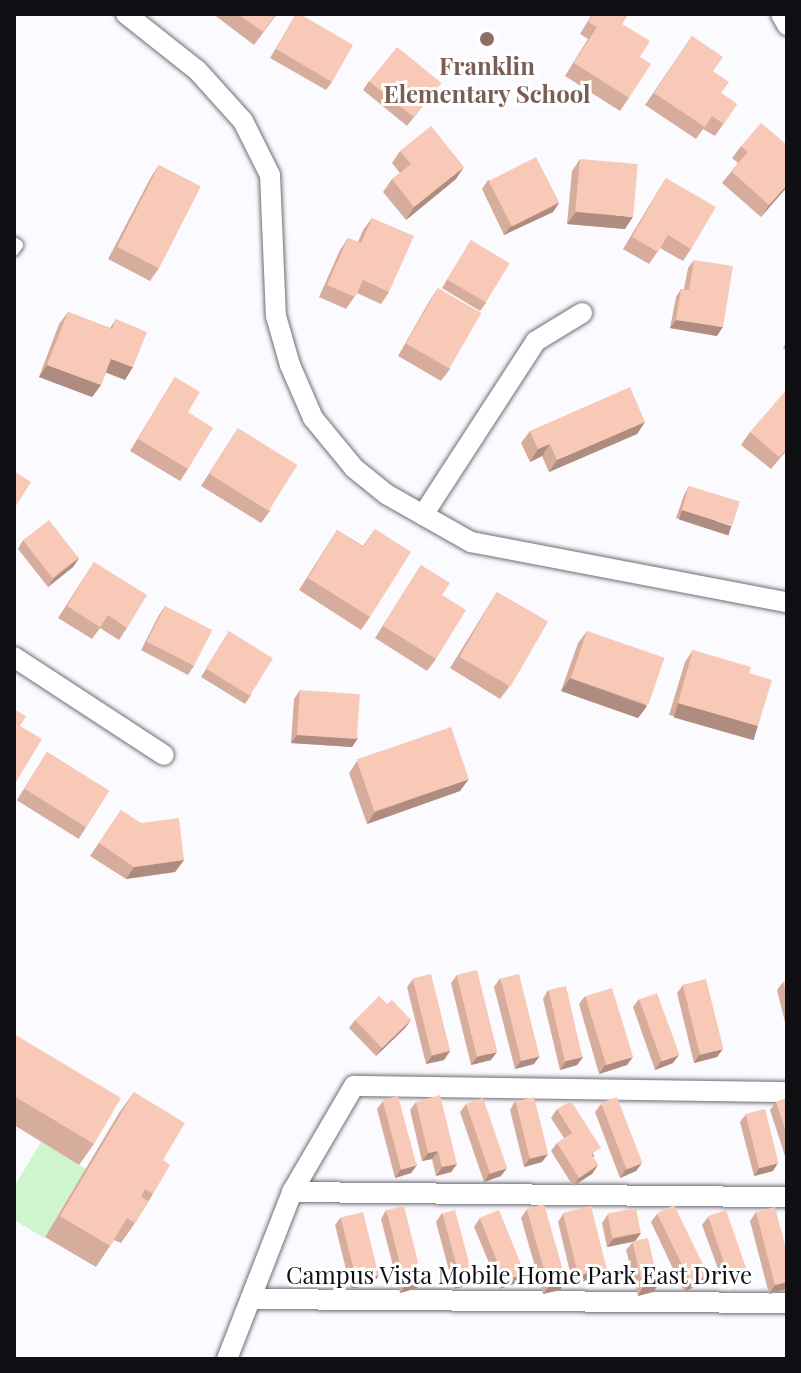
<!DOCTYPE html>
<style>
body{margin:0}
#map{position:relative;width:801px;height:1373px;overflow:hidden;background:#fbfaff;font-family:"Playfair Display",serif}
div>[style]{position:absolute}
.green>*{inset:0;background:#cef5ce}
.roads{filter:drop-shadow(0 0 2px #6f6d77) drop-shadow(0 0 2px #6f6d77)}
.lane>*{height:10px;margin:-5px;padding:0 5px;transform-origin:5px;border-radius:5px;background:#fff}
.street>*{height:20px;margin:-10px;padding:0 10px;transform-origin:10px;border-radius:10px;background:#fff}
.wall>*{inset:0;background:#d6ad9d;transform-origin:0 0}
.shaded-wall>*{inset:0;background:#ae8d80;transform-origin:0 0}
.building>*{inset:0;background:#f9c9b7;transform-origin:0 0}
.dots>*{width:22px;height:22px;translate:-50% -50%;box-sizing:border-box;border:4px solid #fff;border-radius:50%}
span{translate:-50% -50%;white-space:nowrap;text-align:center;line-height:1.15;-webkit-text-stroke:6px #fff;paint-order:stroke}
.education-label{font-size:24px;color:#785e54;font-weight:700}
.street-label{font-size:24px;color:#100f13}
.frame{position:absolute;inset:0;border:16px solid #100f13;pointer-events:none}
</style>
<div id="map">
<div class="green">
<div style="clip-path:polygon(41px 1142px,86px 1169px,44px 1238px,14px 1220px,14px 1187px)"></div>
</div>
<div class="roads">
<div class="lane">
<div style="left:14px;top:242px;width:5px;rotate:37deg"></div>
<div style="left:18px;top:245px;width:7px;rotate:124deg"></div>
</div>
<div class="street">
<div style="left:126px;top:14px;width:90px;rotate:38.3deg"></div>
<div style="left:197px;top:70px;width:69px;rotate:48deg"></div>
<div style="left:243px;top:121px;width:60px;rotate:63.4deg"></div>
<div style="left:270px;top:175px;width:141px;rotate:87.6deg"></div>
<div style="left:276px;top:316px;width:51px;rotate:74.1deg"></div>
<div style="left:290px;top:365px;width:58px;rotate:66.5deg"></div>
<div style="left:313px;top:418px;width:65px;rotate:50.6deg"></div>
<div style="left:354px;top:468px;width:41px;rotate:39.1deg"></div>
<div style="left:386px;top:494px;width:98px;rotate:29.5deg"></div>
<div style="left:471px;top:542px;width:322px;rotate:10.8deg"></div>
<div style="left:781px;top:14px;width:13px;rotate:61deg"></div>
<div style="left:423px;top:515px;width:207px;rotate:-57deg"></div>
<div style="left:536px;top:341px;width:54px;rotate:-31.3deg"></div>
<div style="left:14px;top:657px;width:179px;rotate:33.2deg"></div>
<div style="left:292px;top:1192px;width:495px;rotate:0.6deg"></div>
<div style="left:251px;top:1299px;width:536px;rotate:0.43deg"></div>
<div style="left:227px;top:1359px;width:179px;rotate:-68.7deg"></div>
<div style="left:292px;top:1192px;width:123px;rotate:-59.7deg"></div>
<div style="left:354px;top:1086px;width:433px;rotate:0.8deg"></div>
</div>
</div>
<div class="wall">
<div style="clip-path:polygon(213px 14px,277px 14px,254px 45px)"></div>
<div style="clip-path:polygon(296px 14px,332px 82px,326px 90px,270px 58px)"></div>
<div style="clip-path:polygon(592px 14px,628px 14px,622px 24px,629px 98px,620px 111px,565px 76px,588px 39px,580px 34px)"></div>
<div style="clip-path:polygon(692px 36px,713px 71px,721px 93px,737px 104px,715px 136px,703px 129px,696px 139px,645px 105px)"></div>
<div style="clip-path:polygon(369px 81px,441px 83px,407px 126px,363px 90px)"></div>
<div style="clip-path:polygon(787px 145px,787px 187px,761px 217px,722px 183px,738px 163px,732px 158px,741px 146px)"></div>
<div style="clip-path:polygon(400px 151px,456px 179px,406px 220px,383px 192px,392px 179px,400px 173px,392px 163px)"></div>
<div style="clip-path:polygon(580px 159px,625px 229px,567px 224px,572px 171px)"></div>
<div style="clip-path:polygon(159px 165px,159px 268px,150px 281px,108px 259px,151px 177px)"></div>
<div style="clip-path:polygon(666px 178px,691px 249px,683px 261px,660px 248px,649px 264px,623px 249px,658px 191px)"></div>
<div style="clip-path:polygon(488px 180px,559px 203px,553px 212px,504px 235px,482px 189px)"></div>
<div style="clip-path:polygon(372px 218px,389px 292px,381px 304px,357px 293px,346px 309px,319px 297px,340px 250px,348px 238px,358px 242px,363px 230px)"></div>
<div style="clip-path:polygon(471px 240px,486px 303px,480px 311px,442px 288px)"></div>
<div style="clip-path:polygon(694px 260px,717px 336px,670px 328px,676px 297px,681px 289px,684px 289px,688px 268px)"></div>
<div style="clip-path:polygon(438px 288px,450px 369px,441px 381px,398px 356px,430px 300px)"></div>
<div style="clip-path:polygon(68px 312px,110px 328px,116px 319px,125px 380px,106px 372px,101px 385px,92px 397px,39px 377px,59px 324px)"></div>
<div style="clip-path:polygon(787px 341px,787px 351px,783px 348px)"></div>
<div style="clip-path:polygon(175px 377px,188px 412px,188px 469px,180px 481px,130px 451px)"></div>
<div style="clip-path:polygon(645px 422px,637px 434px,549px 472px,542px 456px,530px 462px,521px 443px,530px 431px)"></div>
<div style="clip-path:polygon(238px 428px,270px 511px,261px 523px,201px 486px)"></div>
<div style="clip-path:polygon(750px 432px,787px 450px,771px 469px,741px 445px)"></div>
<div style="clip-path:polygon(689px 486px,726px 534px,676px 518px,684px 495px)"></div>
<div style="clip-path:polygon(375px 529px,370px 617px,361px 630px,299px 590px,337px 530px,363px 546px)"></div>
<div style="clip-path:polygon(23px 540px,79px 558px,73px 567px,48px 587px,18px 549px)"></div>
<div style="clip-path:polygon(94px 562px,127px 628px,119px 640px,100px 628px,92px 639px,58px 618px)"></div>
<div style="clip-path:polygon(421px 565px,442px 595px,436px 659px,427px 671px,375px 638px)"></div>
<div style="clip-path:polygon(497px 592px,509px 687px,500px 699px,450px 668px)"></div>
<div style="clip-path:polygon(165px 606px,194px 666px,188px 675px,141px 650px,159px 615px)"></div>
<div style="clip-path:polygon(229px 631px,251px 695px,245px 704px,201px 677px)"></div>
<div style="clip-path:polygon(587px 631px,647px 706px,638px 718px,561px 691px,578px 643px)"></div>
<div style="clip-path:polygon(693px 650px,749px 673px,758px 726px,750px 738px,669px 715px,685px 662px)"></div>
<div style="clip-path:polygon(300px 690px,358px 738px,352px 747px,291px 743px,294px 699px)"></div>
<div style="left:47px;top:752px;width:73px;height:57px;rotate:32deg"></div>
<div style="clip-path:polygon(357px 761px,460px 791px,367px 824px,349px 773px)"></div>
<div style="clip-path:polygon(121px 810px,184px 860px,175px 872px,126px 879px,90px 856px)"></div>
<div style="clip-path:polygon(457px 975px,491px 1060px,471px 1065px,451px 983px)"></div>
<div style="clip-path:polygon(500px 978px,534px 1064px,515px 1069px,494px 987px)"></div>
<div style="clip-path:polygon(413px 979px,450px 1051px,444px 1060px,426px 1064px,407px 987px)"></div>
<div style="clip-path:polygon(787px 981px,787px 1030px,777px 990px,783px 982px)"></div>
<div style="clip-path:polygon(683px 985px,717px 1057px,694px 1063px,677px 993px)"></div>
<div style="clip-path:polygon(548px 990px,583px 1057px,577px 1065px,560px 1070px,543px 999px)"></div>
<div style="clip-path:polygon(585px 996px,627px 1065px,599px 1074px,579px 1004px)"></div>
<div style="clip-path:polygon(639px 999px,673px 1063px,655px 1070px,633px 1007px)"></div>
<div style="clip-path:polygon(387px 1004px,411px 1020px,405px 1028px,376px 1056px,349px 1028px,355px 1020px)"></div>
<div style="clip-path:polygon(14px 1034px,94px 1144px,79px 1165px,14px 1125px)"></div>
<div style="clip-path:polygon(134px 1092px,163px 1160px,153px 1194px,135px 1223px,121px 1243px,114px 1240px,96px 1267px,45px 1237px,119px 1113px)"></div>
<div style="clip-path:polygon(787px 1098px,787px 1162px,770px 1110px,776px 1102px)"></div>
<div style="clip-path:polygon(383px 1101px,417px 1165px,411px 1173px,395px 1178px,377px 1109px)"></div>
<div style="clip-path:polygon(515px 1101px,548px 1154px,542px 1162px,524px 1167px,510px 1110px)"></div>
<div style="clip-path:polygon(416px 1102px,457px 1164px,451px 1172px,436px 1176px,432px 1159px,422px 1161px,410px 1110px)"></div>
<div style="clip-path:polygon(466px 1104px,501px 1176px,484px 1182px,460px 1112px)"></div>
<div style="clip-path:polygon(601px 1104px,642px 1163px,636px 1171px,620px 1178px,595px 1112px)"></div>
<div style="clip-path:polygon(557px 1109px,595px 1156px,593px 1157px,598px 1165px,592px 1174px,573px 1186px,551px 1151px,557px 1143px,564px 1138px,551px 1118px)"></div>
<div style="clip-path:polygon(746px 1114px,773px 1171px,754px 1176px,740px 1122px)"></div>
<div style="clip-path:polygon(527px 1209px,560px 1290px,543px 1294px,521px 1218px)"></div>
<div style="clip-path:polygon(386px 1210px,417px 1288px,400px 1293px,381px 1219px)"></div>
<div style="clip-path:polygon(756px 1212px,787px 1253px,787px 1289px,769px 1294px,750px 1221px)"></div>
<div style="clip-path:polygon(442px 1213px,473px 1277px,467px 1286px,454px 1289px,436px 1222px)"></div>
<div style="clip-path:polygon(563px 1214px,607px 1268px,601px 1277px,573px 1284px,558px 1222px)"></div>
<div style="clip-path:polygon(608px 1214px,641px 1233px,635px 1241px,659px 1284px,653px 1292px,638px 1296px,626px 1250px,633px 1242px,607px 1247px,602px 1223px)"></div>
<div style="clip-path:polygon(657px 1214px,708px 1275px,702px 1283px,684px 1292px,651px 1222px)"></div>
<div style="clip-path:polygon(341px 1217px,373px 1284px,351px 1289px,335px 1225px)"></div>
<div style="clip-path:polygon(708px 1217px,741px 1278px,724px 1285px,702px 1225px)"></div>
<div style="clip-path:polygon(480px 1218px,525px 1273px,519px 1282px,500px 1289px,474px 1227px)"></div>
</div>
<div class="shaded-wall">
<div style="clip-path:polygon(464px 167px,456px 179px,406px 220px,414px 207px)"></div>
<div style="clip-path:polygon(787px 185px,787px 187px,761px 217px,769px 205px)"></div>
<div style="clip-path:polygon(559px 203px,553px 212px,504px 235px,510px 227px)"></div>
<div style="clip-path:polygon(576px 212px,633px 217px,625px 229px,567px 224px)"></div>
<div style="clip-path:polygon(676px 320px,723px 327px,717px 336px,670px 328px)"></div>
<div style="clip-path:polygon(111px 359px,133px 367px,125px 380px,102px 371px)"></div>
<div style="clip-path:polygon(47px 365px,101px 385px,92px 397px,39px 377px)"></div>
<div style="clip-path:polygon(645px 422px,637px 434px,549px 472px,557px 460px)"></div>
<div style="clip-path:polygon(550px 444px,542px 456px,530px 462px,538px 449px)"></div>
<div style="left:682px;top:510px;width:52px;height:10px;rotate:18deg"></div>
<div style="clip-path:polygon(79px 558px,73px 567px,48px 587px,54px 578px)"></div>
<div style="clip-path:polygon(570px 678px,647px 706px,638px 718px,561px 691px)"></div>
<div style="left:678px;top:703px;width:83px;height:15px;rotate:16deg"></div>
<div style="clip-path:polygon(297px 735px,358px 738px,352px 747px,291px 743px)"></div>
<div style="clip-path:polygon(469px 779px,460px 791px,367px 824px,375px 812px)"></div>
<div style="clip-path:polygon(184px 860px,175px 872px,126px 879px,134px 867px)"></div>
<div style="clip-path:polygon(411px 1020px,405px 1028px,376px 1056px,382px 1048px)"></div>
<div style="clip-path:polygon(723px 1049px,717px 1057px,694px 1063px,699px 1055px)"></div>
<div style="clip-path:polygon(450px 1051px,444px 1060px,426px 1064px,432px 1056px)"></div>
<div style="clip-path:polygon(497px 1052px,491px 1060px,471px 1065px,477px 1057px)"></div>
<div style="clip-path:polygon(679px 1055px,673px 1063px,655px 1070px,661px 1061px)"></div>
<div style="clip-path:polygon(540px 1056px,534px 1064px,515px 1069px,521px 1061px)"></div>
<div style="clip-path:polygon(583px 1057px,577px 1065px,560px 1070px,566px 1061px)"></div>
<div style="clip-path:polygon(633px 1057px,627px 1065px,599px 1074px,605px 1065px)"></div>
<div style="clip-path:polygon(438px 1151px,432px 1159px,422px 1161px,428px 1153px)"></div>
<div style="clip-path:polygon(548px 1154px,542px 1162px,524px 1167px,530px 1158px)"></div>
<div style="clip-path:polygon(642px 1163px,636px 1171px,620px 1178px,626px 1169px)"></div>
<div style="clip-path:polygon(778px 1163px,773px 1171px,754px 1176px,759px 1168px)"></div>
<div style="clip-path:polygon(457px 1164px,451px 1172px,436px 1176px,442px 1167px)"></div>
<div style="clip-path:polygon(417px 1165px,411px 1173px,395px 1178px,401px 1169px)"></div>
<div style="clip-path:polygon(598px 1165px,592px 1174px,573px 1186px,579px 1178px)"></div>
<div style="clip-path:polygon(507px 1168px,501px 1176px,484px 1182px,489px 1174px)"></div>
<div style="clip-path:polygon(641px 1233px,635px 1241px,607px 1247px,613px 1239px)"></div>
<div style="clip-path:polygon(607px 1268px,601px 1277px,573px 1284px,579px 1276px)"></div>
<div style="clip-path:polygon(747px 1270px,741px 1278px,724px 1285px,729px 1276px)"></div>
<div style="clip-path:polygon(525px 1273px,519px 1282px,500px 1289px,506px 1281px)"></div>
<div style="clip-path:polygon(379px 1275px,373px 1284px,351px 1289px,357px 1281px)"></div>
<div style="clip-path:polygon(708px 1275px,702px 1283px,684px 1292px,690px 1283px)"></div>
<div style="clip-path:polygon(473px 1277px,467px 1286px,454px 1289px,460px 1281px)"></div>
<div style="clip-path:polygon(423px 1280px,417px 1288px,400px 1293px,406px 1284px)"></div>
<div style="clip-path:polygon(566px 1281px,560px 1290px,543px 1294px,549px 1286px)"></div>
<div style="clip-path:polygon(787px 1282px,787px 1289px,769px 1294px,775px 1285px)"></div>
<div style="clip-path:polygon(659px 1284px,653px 1292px,638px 1296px,643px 1287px)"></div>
</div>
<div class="building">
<div style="clip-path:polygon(238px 14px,276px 14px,263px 32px)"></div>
<div style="clip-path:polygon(296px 14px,300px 14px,353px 45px,332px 82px,276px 49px)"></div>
<div style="clip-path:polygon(593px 14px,628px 14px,622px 24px,650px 41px,640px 57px,651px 64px,629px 98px,574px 63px,597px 27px,588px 22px)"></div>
<div style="clip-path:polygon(692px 36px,723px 57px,713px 71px,729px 82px,721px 93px,737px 104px,724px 124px,712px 116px,705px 127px,654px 93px)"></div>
<div style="left:397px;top:47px;width:57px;height:44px;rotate:39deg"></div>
<div style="clip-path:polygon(761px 123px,787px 145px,787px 185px,769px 205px,731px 171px,748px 152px,741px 146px)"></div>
<div style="clip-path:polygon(431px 126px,464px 167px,414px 207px,392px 179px,411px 164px,400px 151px)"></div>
<div style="left:536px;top:157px;width:51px;height:53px;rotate:63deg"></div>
<div style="left:580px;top:159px;width:58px;height:53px;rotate:5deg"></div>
<div style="left:159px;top:165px;width:47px;height:92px;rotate:27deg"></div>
<div style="clip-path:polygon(666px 178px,716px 207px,691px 249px,668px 235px,658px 252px,632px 237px)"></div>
<div style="clip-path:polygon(372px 218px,414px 236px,389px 292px,363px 280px,355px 297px,327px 285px,348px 238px,361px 243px)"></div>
<div style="left:471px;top:240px;width:45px;height:46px;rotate:31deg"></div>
<div style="clip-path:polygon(694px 260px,733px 266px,723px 327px,676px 320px,681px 289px,689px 290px)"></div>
<div style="left:438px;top:288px;width:50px;height:64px;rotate:30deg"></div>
<div style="clip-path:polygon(68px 312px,112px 329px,116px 319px,147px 332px,133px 367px,111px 359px,101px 385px,47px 365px)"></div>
<div style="clip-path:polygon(175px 377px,200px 392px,188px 412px,213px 428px,188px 469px,138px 439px)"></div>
<div style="clip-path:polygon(630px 387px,645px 422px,557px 460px,550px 444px,538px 449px,530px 431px)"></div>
<div style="clip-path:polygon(787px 389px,787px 448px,779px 457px,750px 432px)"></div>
<div style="left:238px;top:428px;width:70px;height:54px;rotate:32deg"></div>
<div style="clip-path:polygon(14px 471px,31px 482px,14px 509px)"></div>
<div style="left:689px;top:486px;width:53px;height:25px;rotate:17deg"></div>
<div style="left:49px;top:520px;width:48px;height:33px;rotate:52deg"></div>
<div style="clip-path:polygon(375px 529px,411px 552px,370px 617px,308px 578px,337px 530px,363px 547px)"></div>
<div style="clip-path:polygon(94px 562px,147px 595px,127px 628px,108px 615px,100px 627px,67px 606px)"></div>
<div style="clip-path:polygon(421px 565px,450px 583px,442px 595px,466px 610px,436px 659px,383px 626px)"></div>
<div style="left:497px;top:592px;width:59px;height:75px;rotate:30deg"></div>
<div style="left:165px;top:606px;width:53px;height:40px;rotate:27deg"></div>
<div style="left:229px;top:631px;width:52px;height:44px;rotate:32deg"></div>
<div style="left:587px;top:631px;width:82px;height:50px;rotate:19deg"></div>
<div style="clip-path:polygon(693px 650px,751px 667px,749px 673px,772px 680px,758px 726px,678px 703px)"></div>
<div style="left:300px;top:690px;width:60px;height:45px;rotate:4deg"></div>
<div style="clip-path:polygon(14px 709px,26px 716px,20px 726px,42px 739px,14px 785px)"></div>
<div style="left:451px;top:727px;width:55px;height:100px;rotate:71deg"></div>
<div style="left:47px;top:752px;width:73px;height:43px;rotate:32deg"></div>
<div style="clip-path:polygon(121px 810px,141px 823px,179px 818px,184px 860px,134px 867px,99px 843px)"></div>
<div style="left:477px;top:970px;width:84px;height:21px;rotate:76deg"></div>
<div style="left:431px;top:974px;width:79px;height:19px;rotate:76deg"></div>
<div style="left:519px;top:974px;width:85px;height:19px;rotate:76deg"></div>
<div style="left:706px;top:979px;width:72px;height:24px;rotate:76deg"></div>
<div style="clip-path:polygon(787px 981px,787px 998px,783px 982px)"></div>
<div style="left:566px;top:986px;width:73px;height:18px;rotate:77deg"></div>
<div style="left:612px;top:988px;width:72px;height:28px;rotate:73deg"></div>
<div style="left:657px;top:993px;width:66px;height:19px;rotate:70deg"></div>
<div style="clip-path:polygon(379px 996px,387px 1004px,392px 1000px,411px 1020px,382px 1048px,355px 1020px)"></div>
<div style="clip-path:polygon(14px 1034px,121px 1098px,94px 1144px,14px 1096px)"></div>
<div style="clip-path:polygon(134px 1092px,185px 1123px,163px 1160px,170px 1165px,153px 1194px,145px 1189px,141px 1197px,148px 1201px,135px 1223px,127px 1218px,110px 1246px,60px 1216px)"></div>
<div style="clip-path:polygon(440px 1095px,457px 1164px,442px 1167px,438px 1151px,428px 1153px,416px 1102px)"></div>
<div style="left:398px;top:1096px;width:72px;height:16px;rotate:75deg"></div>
<div style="left:534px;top:1097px;width:59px;height:19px;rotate:76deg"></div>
<div style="left:617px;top:1097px;width:71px;height:17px;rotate:69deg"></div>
<div style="left:483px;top:1098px;width:74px;height:18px;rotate:71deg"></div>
<div style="clip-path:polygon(787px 1098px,787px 1135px,776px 1102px)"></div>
<div style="clip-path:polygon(571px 1101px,601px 1148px,591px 1154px,598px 1165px,579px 1178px,557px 1143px,572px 1133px,557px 1109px)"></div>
<div style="left:765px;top:1109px;width:56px;height:20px;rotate:76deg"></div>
<div style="left:544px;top:1204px;width:80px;height:18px;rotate:74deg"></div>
<div style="left:674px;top:1205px;width:78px;height:19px;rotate:64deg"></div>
<div style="left:404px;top:1206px;width:76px;height:18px;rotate:76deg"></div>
<div style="left:591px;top:1206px;width:64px;height:29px;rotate:76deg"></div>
<div style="clip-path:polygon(775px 1207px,787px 1253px,787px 1282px,775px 1285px,756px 1212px)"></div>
<div style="left:636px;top:1208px;width:25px;height:29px;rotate:79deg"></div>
<div style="left:455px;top:1210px;width:69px;height:13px;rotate:75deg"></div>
<div style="left:499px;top:1210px;width:68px;height:21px;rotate:68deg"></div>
<div style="left:726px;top:1210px;width:64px;height:19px;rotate:71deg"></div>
<div style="left:363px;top:1212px;width:65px;height:23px;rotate:76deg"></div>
<div style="left:648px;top:1238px;width:47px;height:16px;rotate:77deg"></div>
</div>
<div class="dots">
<div style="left:487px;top:39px;background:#8d6e63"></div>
</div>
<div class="education-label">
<span style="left:487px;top:80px">Franklin<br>Elementary School</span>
</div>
<div class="street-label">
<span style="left:519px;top:1275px">Campus Vista Mobile Home Park East Drive</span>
</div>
<div class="frame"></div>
</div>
